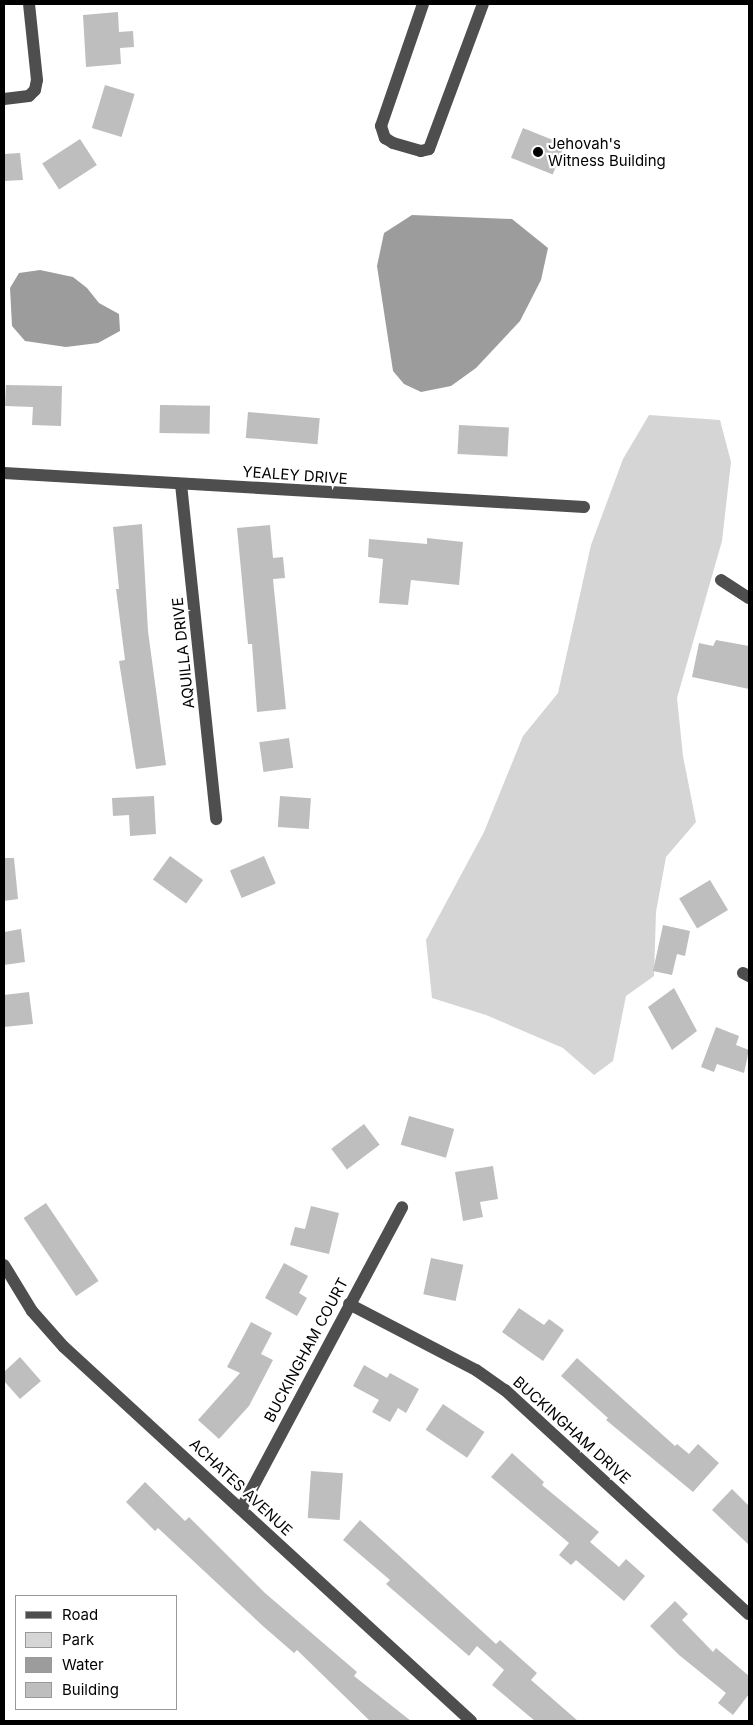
<!DOCTYPE html>
<style>
body{margin:0}
#map{position:relative;width:753px;height:1725px;overflow:hidden;background:#fff;font-family:Inter,sans-serif}
div>[style]{position:absolute}
.green>*{inset:0;background:#d5d5d5}
.water>*{inset:0;background:#9c9c9c}
.building>*{inset:0;background:#bebebe;transform-origin:0 0}
.minor>*{height:12px;margin:-6px;padding:0 6px;transform-origin:6px;border-radius:6px;background:#4e4e4e}
.dots>*{width:14px;height:14px;translate:-50% -50%;box-sizing:border-box;border:2px solid #fff;border-radius:50%}
span{translate:-50% -50%;white-space:nowrap;text-align:center;line-height:1.15;-webkit-text-stroke:4.5px #fff;paint-order:stroke}
.poi-label{font-size:15px;color:#000}
.left{translate:0 -50%;text-align:left}
.street-label{font-size:15px;color:#000}
.frame{position:absolute;inset:0;border:5px solid #000;pointer-events:none}
.legend{position:absolute;left:15px;top:1595px;width:162px;height:115px;box-sizing:border-box;background:#fff;border:1px solid #999;margin:0;padding:6px 9px;list-style:none;font-size:15px;color:#000}
.legend li{display:flex;align-items:center;gap:10px;height:25px}
.legend b{width:25px;border:1px solid #999}
</style>
<div id="map">
<div class="green">
<div style="clip-path:polygon(649px 415px,720px 420px,731px 462px,722px 541px,677px 698px,683px 756px,696px 822px,666px 857px,656px 912px,654px 976px,626px 996px,613px 1061px,594px 1075px,563px 1048px,486px 1015px,432px 998px,426px 940px,484px 832px,523px 736px,558px 693px,591px 545px,623px 459px)"></div>
</div>
<div class="water">
<div style="clip-path:polygon(412px 215px,512px 219px,548px 248px,541px 280px,520px 321px,476px 368px,451px 386px,421px 392px,404px 384px,393px 371px,377px 266px,384px 233px)"></div>
<div style="clip-path:polygon(40px 270px,73px 277px,87px 288px,99px 303px,119px 314px,120px 331px,98px 343px,66px 347px,25px 341px,12px 326px,10px 288px,19px 273px)"></div>
</div>
<div class="building">
<div style="clip-path:polygon(118px 12px,119px 32px,133px 31px,134px 47px,120px 48px,121px 64px,86px 67px,83px 15px)"></div>
<div style="left:105px;top:85px;width:31px;height:45px;rotate:17deg"></div>
<div style="left:523px;top:128px;width:45px;height:32px;rotate:22deg"></div>
<div style="left:80px;top:139px;width:31px;height:45px;rotate:57deg"></div>
<div style="clip-path:polygon(20px 153px,23px 180px,4px 181px,4px 154px)"></div>
<div style="clip-path:polygon(6px 385px,62px 386px,61px 426px,32px 425px,33px 407px,5px 406px)"></div>
<div style="left:160px;top:405px;width:50px;height:28px;rotate:1deg"></div>
<div style="left:248px;top:412px;width:72px;height:26px;rotate:5deg"></div>
<div style="left:459px;top:425px;width:50px;height:29px;rotate:3deg"></div>
<div style="clip-path:polygon(142px 524px,148px 631px,166px 765px,136px 769px,119px 661px,125px 660px,116px 589px,119px 589px,113px 527px)"></div>
<div style="clip-path:polygon(270px 525px,273px 558px,283px 557px,285px 578px,273px 579px,286px 709px,257px 712px,252px 644px,248px 644px,237px 528px)"></div>
<div style="clip-path:polygon(427px 538px,463px 542px,459px 585px,411px 580px,408px 605px,379px 603px,383px 559px,368px 557px,369px 539px,427px 544px)"></div>
<div style="clip-path:polygon(716px 640px,749px 646px,749px 689px,692px 677px,699px 643px,713px 646px)"></div>
<div style="left:289px;top:738px;width:30px;height:30px;rotate:82deg"></div>
<div style="clip-path:polygon(154px 796px,156px 834px,130px 836px,129px 815px,113px 816px,112px 798px)"></div>
<div style="left:280px;top:796px;width:31px;height:31px;rotate:4deg"></div>
<div style="left:170px;top:856px;width:41px;height:29px;rotate:36deg"></div>
<div style="left:264px;top:856px;width:30px;height:37px;rotate:67deg"></div>
<div style="clip-path:polygon(4px 858px,14px 858px,18px 899px,4px 901px)"></div>
<div style="left:710px;top:880px;width:35px;height:36px;rotate:59deg"></div>
<div style="clip-path:polygon(663px 925px,690px 931px,685px 956px,677px 954px,672px 975px,653px 971px)"></div>
<div style="clip-path:polygon(21px 929px,25px 962px,4px 965px,4px 932px)"></div>
<div style="clip-path:polygon(674px 988px,697px 1031px,672px 1050px,648px 1007px)"></div>
<div style="clip-path:polygon(29px 992px,33px 1024px,4px 1027px,4px 995px)"></div>
<div style="clip-path:polygon(716px 1027px,739px 1036px,736px 1045px,749px 1050px,744px 1073px,717px 1064px,714px 1072px,701px 1067px)"></div>
<div style="left:409px;top:1116px;width:47px;height:30px;rotate:16deg"></div>
<div style="left:364px;top:1124px;width:26px;height:41px;rotate:53deg"></div>
<div style="clip-path:polygon(493px 1166px,498px 1199px,480px 1202px,483px 1217px,463px 1221px,455px 1172px)"></div>
<div style="left:46px;top:1203px;width:94px;height:27px;rotate:56deg"></div>
<div style="clip-path:polygon(311px 1206px,339px 1213px,329px 1254px,290px 1245px,295px 1227px,305px 1229px)"></div>
<div style="left:431px;top:1258px;width:33px;height:37px;rotate:12deg"></div>
<div style="clip-path:polygon(284px 1263px,308px 1276px,299px 1293px,307px 1298px,297px 1316px,265px 1298px)"></div>
<div style="clip-path:polygon(519px 1308px,544px 1325px,549px 1319px,564px 1330px,543px 1361px,502px 1332px)"></div>
<div style="clip-path:polygon(251px 1322px,272px 1333px,261px 1354px,273px 1360px,249px 1406px,219px 1439px,198px 1420px,240px 1373px,227px 1367px)"></div>
<div style="clip-path:polygon(20px 1357px,41px 1381px,20px 1399px,4px 1381px,4px 1372px)"></div>
<div style="clip-path:polygon(577px 1358px,675px 1446px,677px 1444px,689px 1454px,698px 1444px,719px 1463px,693px 1492px,606px 1420px,608px 1418px,561px 1376px)"></div>
<div style="clip-path:polygon(364px 1365px,387px 1378px,390px 1373px,419px 1389px,406px 1413px,398px 1408px,390px 1422px,372px 1412px,379px 1400px,353px 1386px)"></div>
<div style="left:443px;top:1404px;width:50px;height:31px;rotate:34deg"></div>
<div style="clip-path:polygon(512px 1453px,544px 1482px,542px 1485px,599px 1532px,590px 1542px,619px 1567px,626px 1559px,645px 1576px,624px 1601px,576px 1560px,571px 1565px,559px 1555px,569px 1543px,491px 1477px)"></div>
<div style="left:311px;top:1471px;width:32px;height:47px;rotate:4deg"></div>
<div style="clip-path:polygon(145px 1482px,185px 1521px,189px 1517px,265px 1593px,357px 1672px,354px 1676px,411px 1721px,370px 1721px,297px 1650px,294px 1653px,264px 1627px,158px 1528px,155px 1531px,126px 1502px)"></div>
<div style="clip-path:polygon(732px 1489px,749px 1506px,749px 1545px,712px 1510px)"></div>
<div style="clip-path:polygon(360px 1520px,496px 1644px,500px 1640px,537px 1673px,531px 1680px,578px 1721px,535px 1721px,492px 1685px,504px 1670px,477px 1646px,469px 1656px,386px 1584px,390px 1580px,343px 1540px)"></div>
<div style="clip-path:polygon(675px 1601px,688px 1614px,682px 1620px,713px 1652px,716px 1648px,749px 1676px,749px 1694px,733px 1715px,718px 1703px,726px 1693px,679px 1655px,650px 1626px)"></div>
</div>
<div class="minor">
<div style="left:423px;top:4px;width:129px;rotate:109deg"></div>
<div style="left:381px;top:126px;width:13px;rotate:72deg"></div>
<div style="left:385px;top:138px;width:9px;rotate:32deg"></div>
<div style="left:393px;top:143px;width:29px;rotate:16deg"></div>
<div style="left:421px;top:151px;width:8px;rotate:-14deg"></div>
<div style="left:429px;top:149px;width:155px;rotate:-69.6deg"></div>
<div style="left:4px;top:99px;width:25px;rotate:-7deg"></div>
<div style="left:29px;top:96px;width:8px;rotate:-45deg"></div>
<div style="left:35px;top:90px;width:10px;rotate:-79deg"></div>
<div style="left:37px;top:80px;width:76px;rotate:-96deg"></div>
<div style="left:4px;top:473px;width:581px;rotate:3.35deg"></div>
<div style="left:181px;top:484px;width:337px;rotate:84deg"></div>
<div style="left:721px;top:580px;width:33px;rotate:33deg"></div>
<div style="left:743px;top:973px;width:7px;rotate:27deg"></div>
<div style="left:4px;top:1265px;width:54px;rotate:58.7deg"></div>
<div style="left:32px;top:1311px;width:48px;rotate:48.4deg"></div>
<div style="left:64px;top:1347px;width:553px;rotate:42.58deg"></div>
<div style="left:349px;top:1304px;width:143px;rotate:27.5deg"></div>
<div style="left:476px;top:1370px;width:35px;rotate:35deg"></div>
<div style="left:505px;top:1390px;width:331px;rotate:42.6deg"></div>
<div style="left:241px;top:1509px;width:342px;rotate:-61.9deg"></div>
</div>
<div class="dots">
<div style="left:538px;top:152px;background:#000"></div>
</div>
<div class="poi-label">
<span class="left" style="left:548px;top:152px">Jehovah's<br>Witness Building</span>
</div>
<div class="street-label">
<span style="left:295px;top:475px;rotate:4deg">YEALEY DRIVE</span>
<span style="left:183px;top:653px;rotate:-96deg">AQUILLA DRIVE</span>
<span style="left:306px;top:1350px;rotate:-62deg">BUCKINGHAM COURT</span>
<span style="left:572px;top:1430px;rotate:42deg">BUCKINGHAM DRIVE</span>
<span style="left:241px;top:1487px;rotate:43deg">ACHATES AVENUE</span>
</div>
<div class="frame"></div>
<ul class="legend">
<li><b style="height:6px;background:#4e4e4e"></b>Road</li>
<li><b style="height:14px;background:#d5d5d5"></b>Park</li>
<li><b style="height:14px;background:#9c9c9c"></b>Water</li>
<li><b style="height:14px;background:#bebebe"></b>Building</li>
</ul>
</div>
